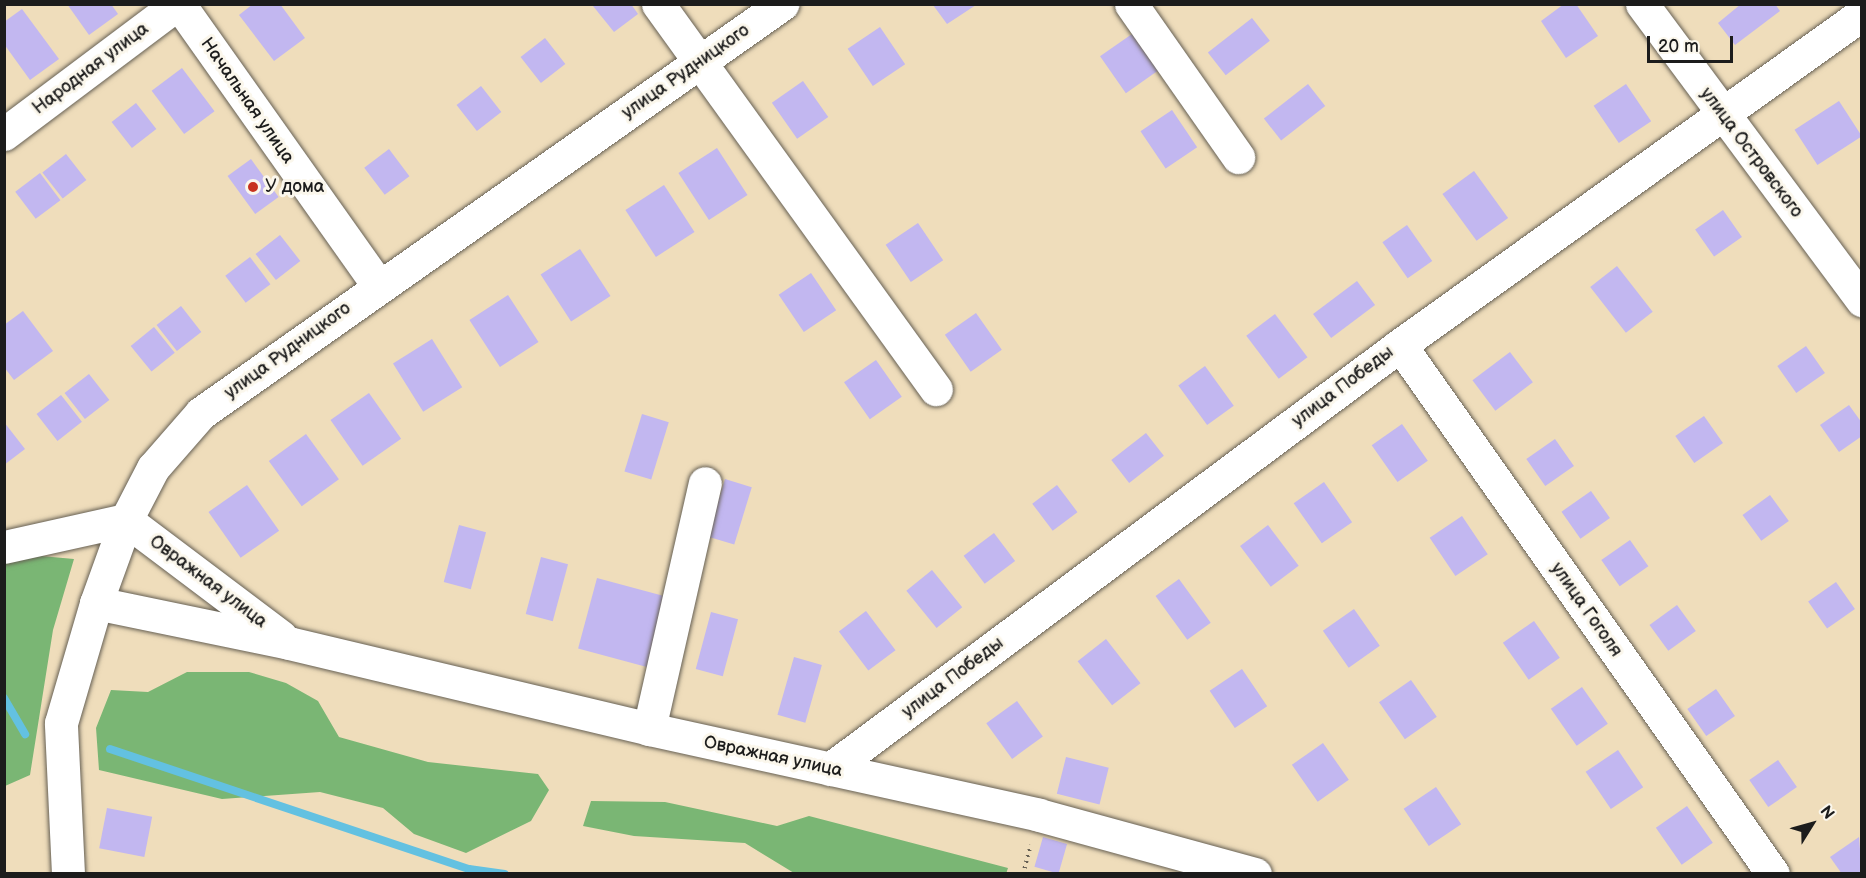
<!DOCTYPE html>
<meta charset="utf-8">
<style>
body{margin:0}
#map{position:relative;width:1866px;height:878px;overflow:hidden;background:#efddbb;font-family:"Balsamiq Sans",sans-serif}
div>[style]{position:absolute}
.forest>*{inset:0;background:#7ab674}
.stream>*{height:8px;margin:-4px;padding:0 4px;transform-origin:4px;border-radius:4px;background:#63c1e1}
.building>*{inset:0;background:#c2b7f0;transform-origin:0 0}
.path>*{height:4px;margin-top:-2px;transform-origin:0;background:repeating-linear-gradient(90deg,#666054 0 1.5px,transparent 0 6px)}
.roads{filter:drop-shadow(0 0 2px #666054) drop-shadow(0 0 2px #666054)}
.minor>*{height:33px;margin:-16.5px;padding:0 16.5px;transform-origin:16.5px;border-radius:16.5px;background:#fff}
.dots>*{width:16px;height:16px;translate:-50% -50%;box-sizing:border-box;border:3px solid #fbf7ec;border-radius:50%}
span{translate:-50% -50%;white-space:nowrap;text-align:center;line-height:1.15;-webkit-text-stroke:6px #fbf7ec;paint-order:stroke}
.street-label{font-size:18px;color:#1c1c1c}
.poi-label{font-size:18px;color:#1c1c1c}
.left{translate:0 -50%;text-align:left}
.frame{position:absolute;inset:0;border:6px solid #1c1c1c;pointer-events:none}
.north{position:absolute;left:1782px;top:794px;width:60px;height:60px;-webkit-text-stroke:4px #fbf7ec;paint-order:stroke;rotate:53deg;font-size:16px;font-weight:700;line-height:24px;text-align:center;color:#1c1c1c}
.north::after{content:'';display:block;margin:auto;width:21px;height:27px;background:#1c1c1c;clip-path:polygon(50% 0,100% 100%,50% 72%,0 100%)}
.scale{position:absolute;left:1647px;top:36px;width:86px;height:27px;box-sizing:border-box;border:3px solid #1c1c1c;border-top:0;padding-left:8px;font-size:18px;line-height:21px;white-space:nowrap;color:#1c1c1c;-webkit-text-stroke:4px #fbf7ec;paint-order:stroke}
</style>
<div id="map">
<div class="forest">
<div style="clip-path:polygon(41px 556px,74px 559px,53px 630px,30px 775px,5px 786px,5px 562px)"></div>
<div style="clip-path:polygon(187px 672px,249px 672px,286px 683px,318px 701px,339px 737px,428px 762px,538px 774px,549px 790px,531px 821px,466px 853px,414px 834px,383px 808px,320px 792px,222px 799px,99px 770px,96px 728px,111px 690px,148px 692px)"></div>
<div style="clip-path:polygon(591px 801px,665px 802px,777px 826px,809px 816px,1008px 868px,1006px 874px,794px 873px,745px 843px,634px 836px,583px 826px)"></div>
</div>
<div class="stream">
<div style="left:4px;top:698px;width:42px;rotate:59.7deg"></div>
<div style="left:110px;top:749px;width:379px;rotate:18.5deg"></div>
<div style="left:469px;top:869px;width:36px;rotate:8deg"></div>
</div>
<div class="building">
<div style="clip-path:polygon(67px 4px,111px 4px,118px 14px,89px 35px)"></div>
<div style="clip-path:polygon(253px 4px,280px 4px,305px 38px,274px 61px,239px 15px)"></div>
<div style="clip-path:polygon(631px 4px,638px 14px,614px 32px,593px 6px)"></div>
<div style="clip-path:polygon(1564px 4px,1576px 4px,1598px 36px,1566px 58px,1541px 21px)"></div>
<div style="clip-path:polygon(1741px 4px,1775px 4px,1780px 11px,1735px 45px,1718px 23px)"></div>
<div style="clip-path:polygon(933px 5px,976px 5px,947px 24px)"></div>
<div style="clip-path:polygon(22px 9px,59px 59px,30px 80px,4px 44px,4px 22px)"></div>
<div style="left:1252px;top:18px;width:29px;height:56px;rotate:52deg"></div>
<div style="left:880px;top:27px;width:45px;height:39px;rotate:56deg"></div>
<div style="left:1132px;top:34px;width:45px;height:39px;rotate:55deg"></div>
<div style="left:545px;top:38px;width:33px;height:31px;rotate:52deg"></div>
<div style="left:182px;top:68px;width:54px;height:38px;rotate:53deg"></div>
<div style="left:803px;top:81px;width:44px;height:38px;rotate:55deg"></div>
<div style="left:1308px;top:84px;width:28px;height:56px;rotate:52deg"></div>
<div style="left:1626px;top:84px;width:45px;height:39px;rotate:56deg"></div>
<div style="left:481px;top:86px;width:33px;height:31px;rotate:52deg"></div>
<div style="left:1839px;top:101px;width:42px;height:53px;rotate:57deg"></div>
<div style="left:136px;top:103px;width:33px;height:31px;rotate:52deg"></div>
<div style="left:1172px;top:110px;width:45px;height:38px;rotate:56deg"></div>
<div style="left:717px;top:148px;width:56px;height:46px;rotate:57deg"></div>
<div style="left:389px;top:149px;width:34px;height:31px;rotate:53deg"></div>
<div style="left:66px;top:154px;width:33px;height:30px;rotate:52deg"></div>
<div style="left:251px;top:159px;width:47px;height:29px;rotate:54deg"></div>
<div style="left:1474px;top:171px;width:58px;height:39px;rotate:54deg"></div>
<div style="left:40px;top:173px;width:34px;height:31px;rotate:53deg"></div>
<div style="left:664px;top:185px;width:56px;height:46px;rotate:57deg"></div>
<div style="left:1723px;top:210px;width:33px;height:34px;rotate:55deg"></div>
<div style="left:918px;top:223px;width:45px;height:39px;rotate:56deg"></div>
<div style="left:1407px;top:225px;width:44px;height:30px;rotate:55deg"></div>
<div style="left:280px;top:235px;width:33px;height:31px;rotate:52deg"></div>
<div style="left:580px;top:249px;width:56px;height:47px;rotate:57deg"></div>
<div style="left:250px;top:257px;width:34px;height:31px;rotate:53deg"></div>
<div style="left:1617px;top:266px;width:58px;height:34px;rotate:52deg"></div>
<div style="left:811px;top:273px;width:45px;height:39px;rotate:56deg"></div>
<div style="left:1357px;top:281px;width:30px;height:55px;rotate:53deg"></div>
<div style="left:508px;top:295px;width:56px;height:46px;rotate:57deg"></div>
<div style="left:181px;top:306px;width:33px;height:31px;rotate:52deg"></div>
<div style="clip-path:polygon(23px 311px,53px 351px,14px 380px,4px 367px,4px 325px)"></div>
<div style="left:976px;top:313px;width:45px;height:38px;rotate:55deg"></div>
<div style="left:1275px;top:314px;width:54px;height:36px;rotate:53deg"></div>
<div style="left:154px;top:327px;width:33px;height:30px;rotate:51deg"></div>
<div style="left:432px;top:339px;width:57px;height:46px;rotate:58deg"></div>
<div style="left:1806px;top:346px;width:33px;height:35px;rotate:55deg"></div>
<div style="left:1510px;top:352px;width:38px;height:47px;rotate:53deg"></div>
<div style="left:876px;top:360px;width:45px;height:39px;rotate:55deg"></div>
<div style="left:1205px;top:366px;width:49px;height:33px;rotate:54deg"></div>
<div style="left:89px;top:374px;width:33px;height:31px;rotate:52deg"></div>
<div style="left:369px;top:393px;width:56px;height:47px;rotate:55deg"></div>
<div style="left:61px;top:395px;width:34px;height:31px;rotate:52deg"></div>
<div style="clip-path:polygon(1849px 405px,1862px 423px,1862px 436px,1839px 452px,1820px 425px)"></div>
<div style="left:642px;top:414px;width:28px;height:60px;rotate:17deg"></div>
<div style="left:1704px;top:416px;width:33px;height:35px;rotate:55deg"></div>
<div style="clip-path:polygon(4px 422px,25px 449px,4px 465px)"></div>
<div style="left:1402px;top:424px;width:45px;height:37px;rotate:55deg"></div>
<div style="left:1146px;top:433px;width:29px;height:44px;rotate:52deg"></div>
<div style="left:306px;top:434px;width:56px;height:46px;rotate:54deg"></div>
<div style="left:1555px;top:439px;width:33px;height:35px;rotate:55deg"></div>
<div style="left:725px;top:479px;width:28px;height:60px;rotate:17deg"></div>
<div style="left:1324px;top:482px;width:49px;height:37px;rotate:55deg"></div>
<div style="left:247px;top:485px;width:56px;height:47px;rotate:55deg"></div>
<div style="left:1057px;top:485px;width:34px;height:31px;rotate:53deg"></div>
<div style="left:1591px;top:491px;width:33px;height:36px;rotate:55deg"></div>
<div style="left:1770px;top:495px;width:32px;height:34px;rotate:54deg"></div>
<div style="left:1462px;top:516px;width:46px;height:39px;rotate:56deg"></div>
<div style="left:459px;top:525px;width:28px;height:59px;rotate:15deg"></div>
<div style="left:1268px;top:525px;width:51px;height:35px;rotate:53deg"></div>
<div style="left:994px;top:533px;width:35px;height:38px;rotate:53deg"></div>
<div style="left:1630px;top:540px;width:32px;height:35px;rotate:55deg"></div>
<div style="left:541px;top:557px;width:28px;height:59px;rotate:15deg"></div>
<div style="left:932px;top:570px;width:48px;height:33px;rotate:51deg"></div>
<div style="left:597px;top:578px;width:73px;height:73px;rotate:15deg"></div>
<div style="left:1179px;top:579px;width:54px;height:29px;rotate:54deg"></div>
<div style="left:1836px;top:582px;width:33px;height:34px;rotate:55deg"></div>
<div style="left:1677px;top:605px;width:32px;height:34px;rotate:54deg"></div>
<div style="left:1354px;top:609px;width:45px;height:38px;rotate:55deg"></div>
<div style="left:866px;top:611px;width:49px;height:34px;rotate:53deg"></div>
<div style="left:711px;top:612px;width:28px;height:59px;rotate:15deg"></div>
<div style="left:1534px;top:621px;width:45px;height:38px;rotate:55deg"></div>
<div style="left:1106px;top:639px;width:56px;height:36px;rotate:52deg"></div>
<div style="left:794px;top:657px;width:29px;height:60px;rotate:16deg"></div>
<div style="left:1242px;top:669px;width:45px;height:39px;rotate:56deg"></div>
<div style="left:1411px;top:680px;width:45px;height:39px;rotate:55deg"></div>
<div style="left:1582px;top:687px;width:45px;height:38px;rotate:55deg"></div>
<div style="left:1716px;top:689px;width:33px;height:35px;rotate:55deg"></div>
<div style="left:1017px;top:701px;width:44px;height:38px;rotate:54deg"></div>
<div style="left:1323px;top:743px;width:45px;height:38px;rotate:55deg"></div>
<div style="left:1618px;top:750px;width:45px;height:39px;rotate:56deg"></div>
<div style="left:1066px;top:757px;width:44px;height:38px;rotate:14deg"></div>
<div style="left:1778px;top:760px;width:33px;height:35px;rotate:55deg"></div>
<div style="left:1436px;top:787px;width:45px;height:39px;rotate:56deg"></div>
<div style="left:1687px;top:806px;width:45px;height:38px;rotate:55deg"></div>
<div style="left:107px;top:808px;width:46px;height:41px;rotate:11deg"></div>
<div style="left:1043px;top:837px;width:25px;height:31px;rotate:16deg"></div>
<div style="clip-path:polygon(1859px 837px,1862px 874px,1842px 874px,1830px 857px)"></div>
</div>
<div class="path">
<div style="left:1023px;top:874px;width:30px;rotate:-75deg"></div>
</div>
<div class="roads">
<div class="minor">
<div style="left:179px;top:4px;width:346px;rotate:54.7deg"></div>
<div style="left:658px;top:4px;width:475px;rotate:54.2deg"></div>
<div style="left:1131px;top:4px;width:187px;rotate:55deg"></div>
<div style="left:1642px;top:4px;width:369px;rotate:53.4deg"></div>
<div style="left:4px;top:134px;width:216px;rotate:-36.9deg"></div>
<div style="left:1400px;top:345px;width:647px;rotate:54.81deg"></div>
<div style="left:4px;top:547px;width:125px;rotate:-12.5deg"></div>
<div style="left:126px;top:520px;width:194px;rotate:37deg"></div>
<div style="left:96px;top:603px;width:197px;rotate:11.7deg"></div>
<div style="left:289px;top:643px;width:370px;rotate:13.4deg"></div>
<div style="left:649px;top:729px;width:399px;rotate:12.4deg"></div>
<div style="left:1039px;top:815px;width:224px;rotate:15.3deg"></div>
<div style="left:649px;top:729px;width:252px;rotate:-77.2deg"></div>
<div style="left:830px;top:769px;width:710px;rotate:-36.64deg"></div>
<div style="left:1400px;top:345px;width:568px;rotate:-35.62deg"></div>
<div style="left:68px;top:874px;width:151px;rotate:-92.7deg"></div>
<div style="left:61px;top:723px;width:125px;rotate:-73.7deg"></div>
<div style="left:96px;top:603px;width:88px;rotate:-70.1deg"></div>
<div style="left:126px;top:520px;width:59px;rotate:-62.6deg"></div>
<div style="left:153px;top:468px;width:73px;rotate:-48.9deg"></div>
<div style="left:201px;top:413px;width:711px;rotate:-35.14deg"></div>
</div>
</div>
<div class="dots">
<div style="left:253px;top:187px;background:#c8321e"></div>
</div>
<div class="street-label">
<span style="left:91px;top:69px;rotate:-37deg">Народная улица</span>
<span style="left:686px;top:72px;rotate:-35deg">улица Рудницкого</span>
<span style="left:247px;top:101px;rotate:55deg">Начальная улица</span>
<span style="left:1751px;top:153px;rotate:53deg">улица Островского</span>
<span style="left:288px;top:351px;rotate:-36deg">улица Рудницкого</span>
<span style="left:1343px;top:387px;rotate:-37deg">улица Победы</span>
<span style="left:208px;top:582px;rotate:37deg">Овражная улица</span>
<span style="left:1586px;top:610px;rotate:55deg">улица Гоголя</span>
<span style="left:953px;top:678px;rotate:-37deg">улица Победы</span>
<span style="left:773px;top:757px;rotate:12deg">Овражная улица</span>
</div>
<div class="poi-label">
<span class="left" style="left:265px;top:187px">У дома</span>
</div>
<div class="frame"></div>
<div class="north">N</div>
<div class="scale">20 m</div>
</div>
